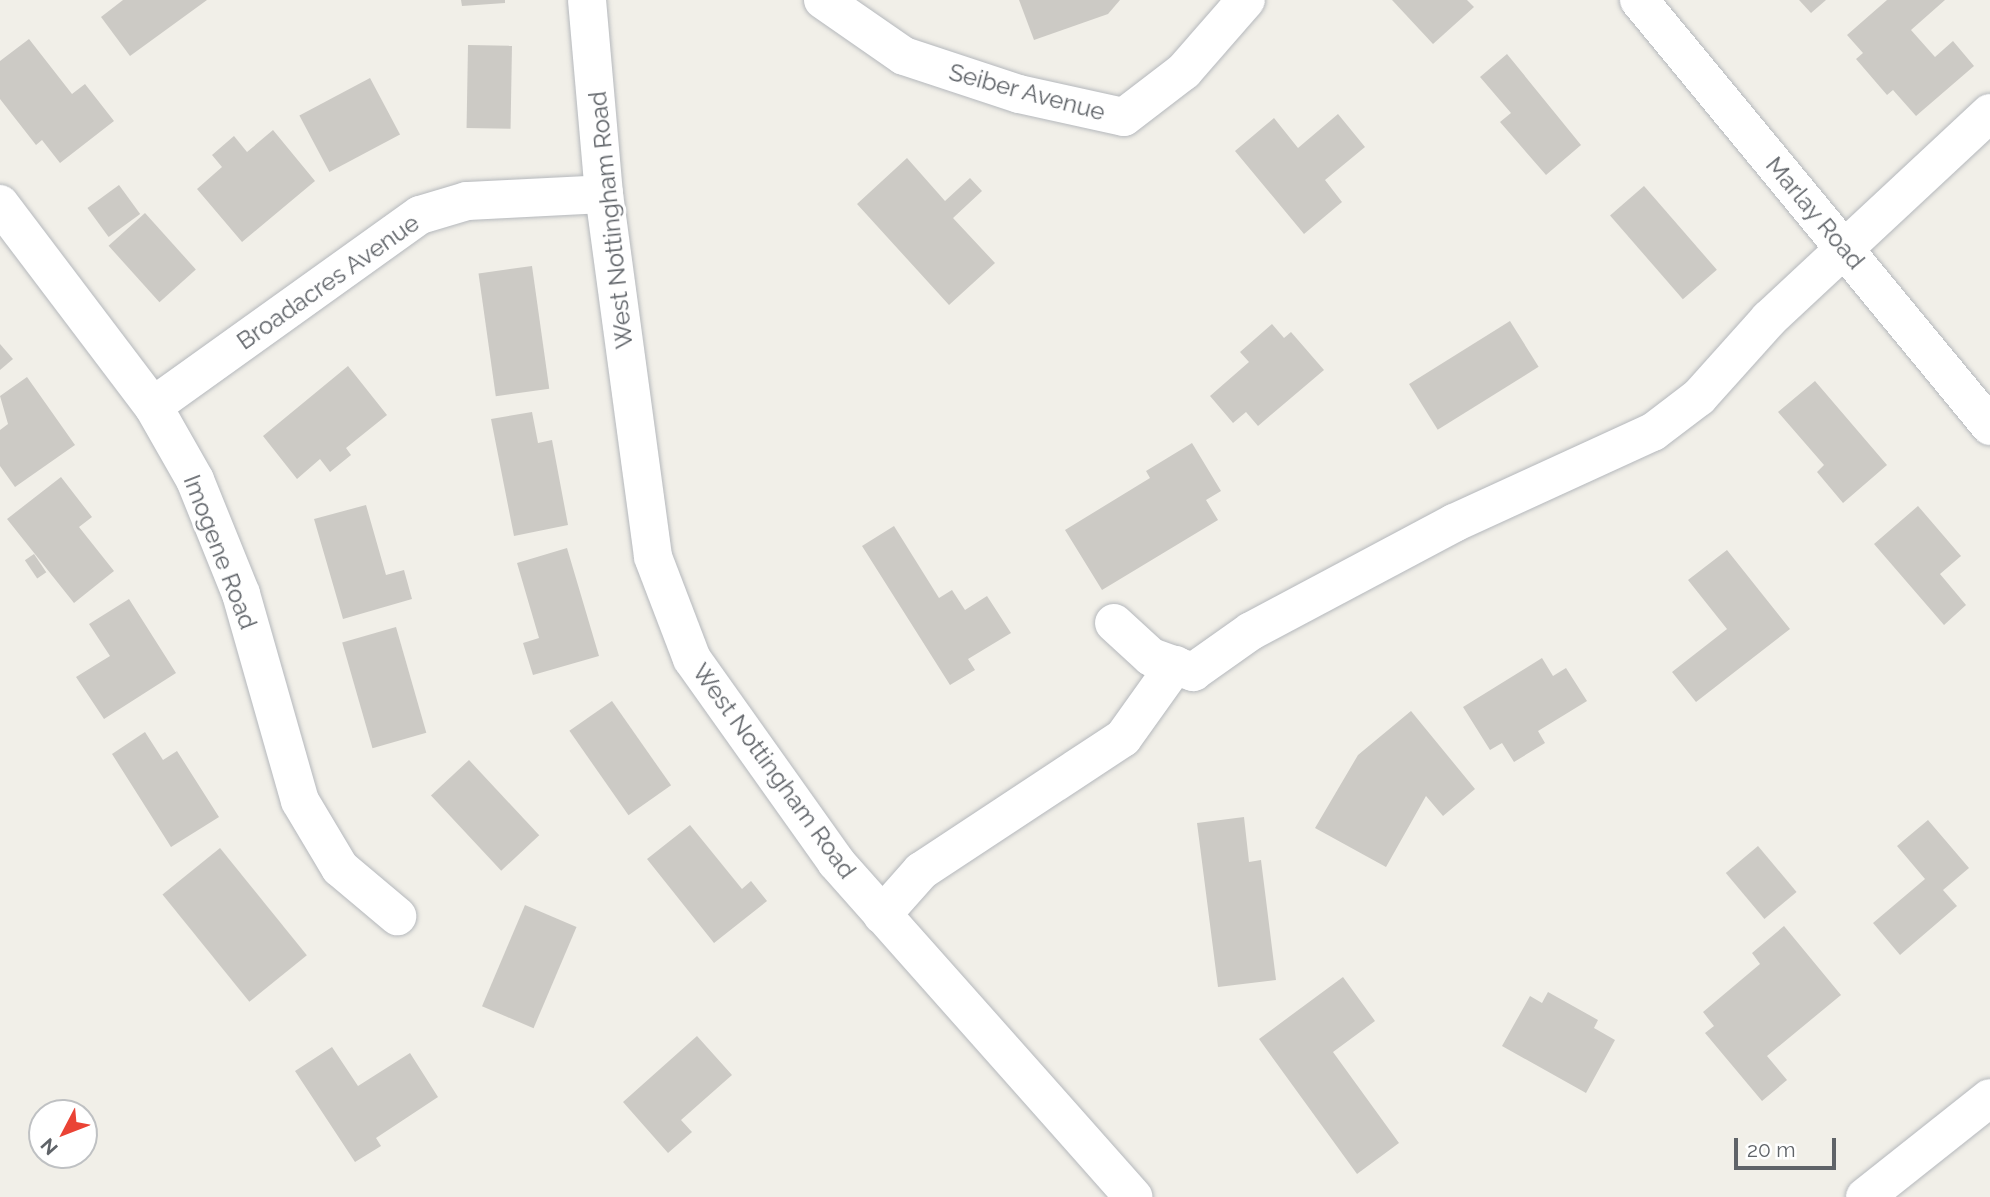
<!DOCTYPE html>
<style>
body{margin:0}
#map{position:relative;width:1990px;height:1197px;overflow:hidden;background:#f1efe8;font-family:Raleway,sans-serif}
div>[style]{position:absolute}
.building>*{inset:0;background:#cccac5;transform-origin:0 0}
.roads{filter:drop-shadow(0 0 2px #b5b8bc) drop-shadow(0 0 2px #b5b8bc)}
.minor>*{height:38px;margin:-19px;padding:0 19px;transform-origin:19px;border-radius:19px;background:#fff}
span{translate:-50% -50%;white-space:nowrap;text-align:center;line-height:1.15;-webkit-text-stroke:6px #fff;paint-order:stroke}
.street-label{font-size:24px;color:#5f6368}
.north{position:absolute;left:28px;top:1099px;width:70px;height:70px;box-sizing:border-box;background:#fff;border:2px solid #bfc1c3;border-radius:50%;rotate:228deg;font-size:19px;font-weight:700;line-height:28px;text-align:center;color:#5f6368}
.north::after{content:'';display:block;margin:auto;width:24px;height:32px;background:#ea4335;clip-path:polygon(50% 0,100% 100%,50% 72%,0 100%)}
.scale{position:absolute;left:1734px;top:1138px;width:102px;height:32px;box-sizing:border-box;border:4px solid #5f6368;border-top:0;padding-left:9px;font-size:21px;line-height:24px;white-space:nowrap;color:#5f6368;-webkit-text-stroke:5px #fff;paint-order:stroke}
</style>
<div id="map">
<div class="building">
<div style="clip-path:polygon(123px 0,207px 0,130px 56px,101px 17px)"></div>
<div style="clip-path:polygon(461px 0,505px 0,505px 3px,462px 6px)"></div>
<div style="clip-path:polygon(1019px 0,1120px 0,1108px 14px,1034px 40px)"></div>
<div style="clip-path:polygon(1392px 0,1467px 0,1474px 7px,1433px 44px)"></div>
<div style="clip-path:polygon(1799px 0,1826px 0,1811px 13px)"></div>
<div style="clip-path:polygon(1887px 0,1945px 0,1911px 30px,1935px 57px,1953px 41px,1974px 66px,1916px 116px,1893px 90px,1887px 95px,1856px 59px,1863px 53px,1847px 35px)"></div>
<div style="clip-path:polygon(29px 39px,72px 94px,85px 84px,114px 121px,60px 163px,42px 140px,36px 145px,0 99px,0 61px)"></div>
<div style="left:468px;top:45px;width:44px;height:83px;rotate:1deg"></div>
<div style="clip-path:polygon(1507px 54px,1581px 145px,1546px 175px,1500px 122px,1511px 113px,1480px 77px)"></div>
<div style="left:370px;top:78px;width:64px;height:80px;rotate:62deg"></div>
<div style="clip-path:polygon(1338px 114px,1365px 147px,1325px 180px,1342px 202px,1304px 234px,1235px 151px,1274px 118px,1298px 148px)"></div>
<div style="clip-path:polygon(273px 130px,315px 181px,242px 242px,197px 189px,222px 167px,212px 155px,234px 136px,247px 152px)"></div>
<div style="clip-path:polygon(907px 158px,945px 201px,970px 178px,982px 191px,953px 218px,995px 263px,949px 305px,857px 204px)"></div>
<div style="left:119px;top:185px;width:36px;height:39px;rotate:54deg"></div>
<div style="left:1644px;top:186px;width:111px;height:45px;rotate:49deg"></div>
<div style="left:145px;top:213px;width:76px;height:49px;rotate:48deg"></div>
<div style="left:532px;top:266px;width:124px;height:54px;rotate:82deg"></div>
<div style="left:1510px;top:321px;width:54px;height:119px;rotate:58deg"></div>
<div style="clip-path:polygon(1272px 324px,1284px 338px,1291px 332px,1324px 370px,1258px 426px,1246px 412px,1233px 423px,1210px 396px,1249px 362px,1240px 352px)"></div>
<div style="clip-path:polygon(0 344px,13px 359px,0 370px)"></div>
<div style="clip-path:polygon(348px 366px,387px 415px,346px 448px,351px 455px,330px 472px,320px 459px,297px 479px,263px 436px)"></div>
<div style="clip-path:polygon(27px 377px,75px 445px,15px 487px,0 466px,0 430px,8px 424px,0 396px)"></div>
<div style="clip-path:polygon(1815px 381px,1887px 465px,1843px 503px,1817px 472px,1824px 465px,1778px 412px)"></div>
<div style="clip-path:polygon(532px 412px,538px 443px,552px 440px,568px 525px,514px 536px,491px 419px)"></div>
<div style="clip-path:polygon(1192px 443px,1221px 491px,1206px 500px,1218px 520px,1102px 590px,1065px 530px,1150px 478px,1146px 471px)"></div>
<div style="clip-path:polygon(61px 477px,92px 517px,79px 527px,114px 571px,74px 603px,7px 519px)"></div>
<div style="clip-path:polygon(366px 505px,386px 575px,404px 570px,412px 599px,343px 619px,314px 519px)"></div>
<div style="clip-path:polygon(1918px 506px,1961px 556px,1940px 574px,1966px 605px,1944px 625px,1874px 544px)"></div>
<div style="clip-path:polygon(894px 526px,939px 598px,952px 590px,965px 610px,987px 596px,1011px 633px,968px 659px,975px 670px,950px 685px,862px 546px)"></div>
<div style="clip-path:polygon(567px 548px,599px 656px,533px 675px,523px 643px,539px 638px,517px 563px)"></div>
<div style="clip-path:polygon(1727px 550px,1790px 629px,1696px 702px,1672px 672px,1727px 629px,1688px 580px)"></div>
<div style="left:34px;top:554px;width:22px;height:11px;rotate:56deg"></div>
<div style="clip-path:polygon(129px 599px,176px 673px,104px 719px,76px 677px,110px 656px,89px 624px)"></div>
<div style="left:396px;top:627px;width:110px;height:56px;rotate:74deg"></div>
<div style="clip-path:polygon(1542px 658px,1553px 676px,1566px 668px,1587px 701px,1538px 731px,1545px 743px,1514px 762px,1502px 743px,1490px 750px,1463px 707px)"></div>
<div style="left:612px;top:701px;width:103px;height:52px;rotate:55deg"></div>
<div style="clip-path:polygon(1411px 711px,1475px 789px,1443px 816px,1426px 796px,1386px 867px,1315px 828px,1358px 755px)"></div>
<div style="clip-path:polygon(145px 732px,163px 760px,177px 751px,219px 817px,171px 847px,112px 754px)"></div>
<div style="left:469px;top:760px;width:103px;height:52px;rotate:47deg"></div>
<div style="clip-path:polygon(1244px 817px,1249px 862px,1261px 860px,1276px 980px,1218px 987px,1197px 823px)"></div>
<div style="clip-path:polygon(1928px 820px,1969px 868px,1943px 890px,1957px 906px,1900px 955px,1873px 923px,1925px 879px,1897px 846px)"></div>
<div style="clip-path:polygon(690px 825px,742px 889px,751px 881px,767px 901px,714px 943px,647px 859px)"></div>
<div style="left:1758px;top:846px;width:60px;height:42px;rotate:50deg"></div>
<div style="left:220px;top:848px;width:138px;height:74px;rotate:51deg"></div>
<div style="left:525px;top:905px;width:56px;height:110px;rotate:23deg"></div>
<div style="clip-path:polygon(1784px 926px,1841px 995px,1767px 1056px,1787px 1080px,1762px 1101px,1705px 1033px,1714px 1026px,1703px 1012px,1760px 964px,1752px 953px)"></div>
<div style="clip-path:polygon(1343px 977px,1375px 1021px,1333px 1052px,1399px 1143px,1357px 1174px,1259px 1039px)"></div>
<div style="clip-path:polygon(1548px 992px,1598px 1020px,1594px 1028px,1615px 1040px,1586px 1093px,1502px 1046px,1530px 996px,1542px 1003px)"></div>
<div style="clip-path:polygon(697px 1036px,732px 1075px,681px 1120px,692px 1132px,668px 1153px,623px 1102px)"></div>
<div style="clip-path:polygon(332px 1047px,358px 1086px,410px 1053px,438px 1097px,376px 1138px,381px 1146px,355px 1162px,295px 1071px)"></div>
</div>
<div class="roads">
<div class="minor">
<div style="left:587px;top:0;width:195px;rotate:85deg"></div>
<div style="left:604px;top:194px;width:366px;rotate:82.3deg"></div>
<div style="left:653px;top:557px;width:109px;rotate:69.1deg"></div>
<div style="left:692px;top:659px;width:249px;rotate:54.6deg"></div>
<div style="left:836px;top:862px;width:448px;rotate:48.4deg"></div>
<div style="left:823px;top:0;width:98px;rotate:34.7deg"></div>
<div style="left:904px;top:56px;width:121px;rotate:18.3deg"></div>
<div style="left:1019px;top:94px;width:107px;rotate:12.4deg"></div>
<div style="left:1124px;top:117px;width:76px;rotate:-37.5deg"></div>
<div style="left:1184px;top:71px;width:94px;rotate:-48.9deg"></div>
<div style="left:1639px;top:0;width:552px;rotate:50.51deg"></div>
<div style="left:0;top:204px;width:253px;rotate:52.9deg"></div>
<div style="left:153px;top:406px;width:85px;rotate:60.4deg"></div>
<div style="left:195px;top:480px;width:123px;rotate:68deg"></div>
<div style="left:241px;top:594px;width:215px;rotate:74.1deg"></div>
<div style="left:300px;top:801px;width:78px;rotate:59.2deg"></div>
<div style="left:340px;top:868px;width:75px;rotate:40.1deg"></div>
<div style="left:153px;top:406px;width:328px;rotate:-35.6deg"></div>
<div style="left:420px;top:215px;width:49px;rotate:-16.6deg"></div>
<div style="left:467px;top:201px;width:137px;rotate:-2.9deg"></div>
<div style="left:1114px;top:623px;width:50px;rotate:42.6deg"></div>
<div style="left:1151px;top:657px;width:45px;rotate:19.7deg"></div>
<div style="left:1193px;top:672px;width:71px;rotate:-35.3deg"></div>
<div style="left:1251px;top:631px;width:230px;rotate:-28deg"></div>
<div style="left:1454px;top:523px;width:219px;rotate:-24.6deg"></div>
<div style="left:1653px;top:432px;width:58px;rotate:-37.3deg"></div>
<div style="left:1699px;top:397px;width:105px;rotate:-48.1deg"></div>
<div style="left:1769px;top:319px;width:302px;rotate:-43deg"></div>
<div style="left:882px;top:915px;width:59px;rotate:-48.4deg"></div>
<div style="left:921px;top:871px;width:242px;rotate:-33.4deg"></div>
<div style="left:1123px;top:738px;width:90px;rotate:-54.5deg"></div>
<div style="left:1865px;top:1197px;width:159px;rotate:-38.4deg"></div>
</div>
</div>
<div class="street-label">
<span style="left:1027px;top:92px;rotate:15deg">Seiber Avenue</span>
<span style="left:1815px;top:213px;rotate:50deg">Marlay Road</span>
<span style="left:611px;top:220px;rotate:-96deg">West Nottingham Road</span>
<span style="left:328px;top:282px;rotate:-35deg">Broadacres Avenue</span>
<span style="left:220px;top:552px;rotate:69deg">Imogene Road</span>
<span style="left:774px;top:771px;rotate:54deg">West Nottingham Road</span>
</div>
<div class="north">N</div>
<div class="scale">20 m</div>
</div>
